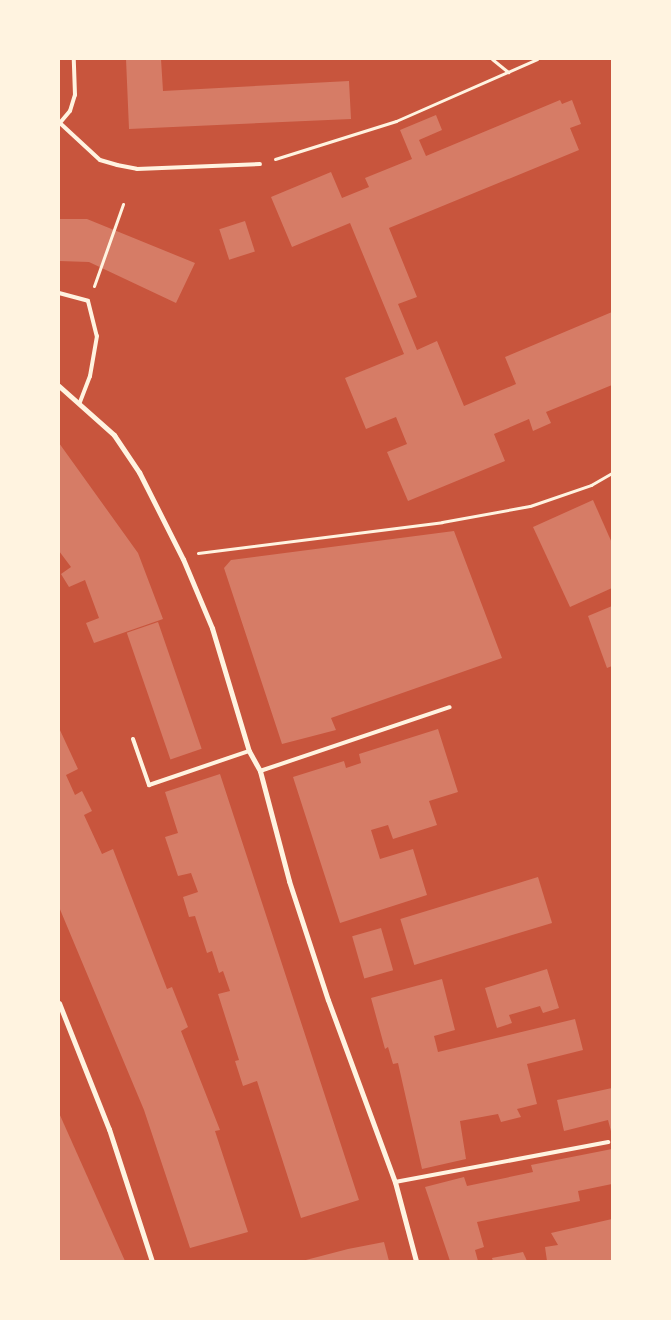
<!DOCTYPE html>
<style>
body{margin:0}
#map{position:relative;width:671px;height:1320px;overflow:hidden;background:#c8553d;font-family:"Sofia Sans Condensed",sans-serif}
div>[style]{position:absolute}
.building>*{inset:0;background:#d67c66;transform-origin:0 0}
.path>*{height:3px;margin:-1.5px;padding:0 1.5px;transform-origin:1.5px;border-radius:1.5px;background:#fff3e0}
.service>*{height:4px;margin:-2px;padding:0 2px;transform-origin:2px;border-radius:2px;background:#fff3e0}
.minor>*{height:5px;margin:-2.5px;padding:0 2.5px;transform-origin:2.5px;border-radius:2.5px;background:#fff3e0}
span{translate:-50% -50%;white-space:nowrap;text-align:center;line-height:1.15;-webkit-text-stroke:5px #fff3e0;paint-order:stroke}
.frame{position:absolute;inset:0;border:60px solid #fff3e0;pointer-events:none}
</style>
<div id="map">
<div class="building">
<div style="clip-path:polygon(126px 59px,161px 59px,163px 91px,349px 81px,351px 119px,129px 129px)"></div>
<div style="clip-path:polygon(560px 100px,562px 104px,572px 100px,581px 124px,570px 128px,579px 150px,389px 228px,417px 297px,398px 304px,417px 350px,437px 341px,464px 406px,516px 384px,505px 357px,612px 312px,612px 385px,546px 412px,551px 423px,533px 431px,529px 419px,494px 434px,505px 461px,408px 501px,387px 452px,407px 444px,396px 417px,366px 429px,345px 378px,404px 354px,350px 223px,292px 247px,271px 197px,331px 172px,342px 198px,369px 187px,365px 178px,412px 159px,400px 130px,436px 115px,442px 130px,419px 140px,426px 156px)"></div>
<div style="clip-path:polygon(59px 219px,87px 219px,195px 263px,176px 303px,89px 262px,59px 261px)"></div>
<div style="left:245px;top:221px;width:32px;height:27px;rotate:72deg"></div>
<div style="clip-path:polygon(59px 443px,138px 553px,163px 619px,94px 643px,86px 623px,99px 618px,85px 580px,69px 587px,61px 574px,71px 567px,59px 551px)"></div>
<div style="clip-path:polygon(593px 500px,612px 543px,612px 588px,570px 607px,533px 527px)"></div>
<div style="clip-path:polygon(454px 531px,502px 658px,331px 718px,336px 730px,282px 744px,224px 568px,231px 560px)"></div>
<div style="clip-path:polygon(612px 606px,612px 666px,607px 668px,588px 616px)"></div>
<div style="left:158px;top:622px;width:134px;height:33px;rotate:71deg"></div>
<div style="clip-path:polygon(59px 728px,78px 769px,66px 775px,75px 795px,82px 791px,92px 811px,84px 815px,102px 854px,113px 849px,167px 989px,172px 987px,188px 1027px,181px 1031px,220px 1130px,215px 1131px,248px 1232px,190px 1248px,144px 1110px,59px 907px)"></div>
<div style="clip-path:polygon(438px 729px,458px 792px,429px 801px,437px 825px,393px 839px,388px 825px,371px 830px,380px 859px,413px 849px,427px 895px,340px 923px,293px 777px,344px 761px,346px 768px,361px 763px,359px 754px)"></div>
<div style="clip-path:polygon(220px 774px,359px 1200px,301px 1218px,257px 1081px,243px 1086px,235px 1061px,239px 1060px,218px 994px,230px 991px,223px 971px,219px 973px,212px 951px,207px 953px,195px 916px,189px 917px,183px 897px,198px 892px,191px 873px,178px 876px,165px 837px,178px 833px,165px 792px)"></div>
<div style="left:538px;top:877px;width:48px;height:144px;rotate:73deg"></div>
<div style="left:381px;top:928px;width:44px;height:30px;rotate:74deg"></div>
<div style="clip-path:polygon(547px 969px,559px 1008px,543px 1013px,540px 1006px,509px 1015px,512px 1023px,497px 1028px,485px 988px)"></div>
<div style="clip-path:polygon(442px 979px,455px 1030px,434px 1036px,438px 1052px,575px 1019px,583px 1050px,527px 1064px,537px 1104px,517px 1109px,521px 1117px,501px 1122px,498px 1114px,460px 1121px,466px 1159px,422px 1169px,398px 1063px,393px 1064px,388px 1047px,385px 1049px,371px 998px)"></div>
<div style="clip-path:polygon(612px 1088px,612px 1135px,608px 1120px,564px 1131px,557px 1100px)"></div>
<div style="clip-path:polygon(59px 1113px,125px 1261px,59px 1261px)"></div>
<div style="clip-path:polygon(612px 1149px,612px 1184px,578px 1191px,580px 1201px,477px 1222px,484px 1247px,475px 1250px,478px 1261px,450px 1261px,425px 1187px,464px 1177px,467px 1186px,533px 1172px,531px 1165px)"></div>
<div style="clip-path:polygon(612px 1219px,612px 1261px,547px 1261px,545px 1247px,558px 1245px,551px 1233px)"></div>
<div style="clip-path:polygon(384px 1242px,389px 1261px,302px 1261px,348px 1249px)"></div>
<div style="clip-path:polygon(523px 1252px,527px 1261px,493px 1261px,492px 1258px)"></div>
</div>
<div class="path">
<div style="left:492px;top:59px;width:21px;rotate:39deg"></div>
<div style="left:275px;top:159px;width:127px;rotate:-17.4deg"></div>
<div style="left:396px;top:121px;width:154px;rotate:-23.7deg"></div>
<div style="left:94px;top:286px;width:87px;rotate:-70.5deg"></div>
<div style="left:198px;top:553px;width:246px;rotate:-7.2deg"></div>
<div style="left:442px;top:522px;width:89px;rotate:-10.3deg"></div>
<div style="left:530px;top:506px;width:65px;rotate:-19deg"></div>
<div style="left:591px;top:485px;width:24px;rotate:-30deg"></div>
</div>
<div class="service">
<div style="left:59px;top:124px;width:17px;rotate:-50deg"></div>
<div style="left:70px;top:111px;width:17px;rotate:-73deg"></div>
<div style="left:75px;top:95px;width:36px;rotate:-92deg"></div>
<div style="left:61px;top:124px;width:53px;rotate:42.7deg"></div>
<div style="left:100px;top:160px;width:18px;rotate:16deg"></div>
<div style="left:117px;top:165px;width:20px;rotate:11deg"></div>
<div style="left:137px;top:169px;width:123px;rotate:-2.3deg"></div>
<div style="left:59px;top:293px;width:30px;rotate:15deg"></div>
<div style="left:88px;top:301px;width:36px;rotate:76deg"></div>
<div style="left:97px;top:336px;width:41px;rotate:99.9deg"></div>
<div style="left:90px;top:376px;width:28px;rotate:111deg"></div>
<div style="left:133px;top:739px;width:49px;rotate:70.8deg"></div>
<div style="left:149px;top:785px;width:106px;rotate:-18.8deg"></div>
<div style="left:260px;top:771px;width:200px;rotate:-18.6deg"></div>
<div style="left:395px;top:1182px;width:217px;rotate:-10.6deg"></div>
</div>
<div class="minor">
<div style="left:59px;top:386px;width:74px;rotate:41.7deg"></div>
<div style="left:114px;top:435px;width:45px;rotate:56deg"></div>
<div style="left:139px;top:472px;width:97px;rotate:63.2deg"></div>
<div style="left:183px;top:559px;width:75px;rotate:67.2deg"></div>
<div style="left:212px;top:628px;width:128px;rotate:73.3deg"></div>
<div style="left:249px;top:751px;width:23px;rotate:61deg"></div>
<div style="left:260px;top:771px;width:114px;rotate:75.2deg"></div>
<div style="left:289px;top:881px;width:125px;rotate:71.9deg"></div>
<div style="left:328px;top:1000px;width:194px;rotate:69.8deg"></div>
<div style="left:395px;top:1182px;width:82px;rotate:75.1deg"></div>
<div style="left:59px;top:1003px;width:136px;rotate:68.4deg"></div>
<div style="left:109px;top:1129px;width:139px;rotate:72deg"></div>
</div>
<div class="frame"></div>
</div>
